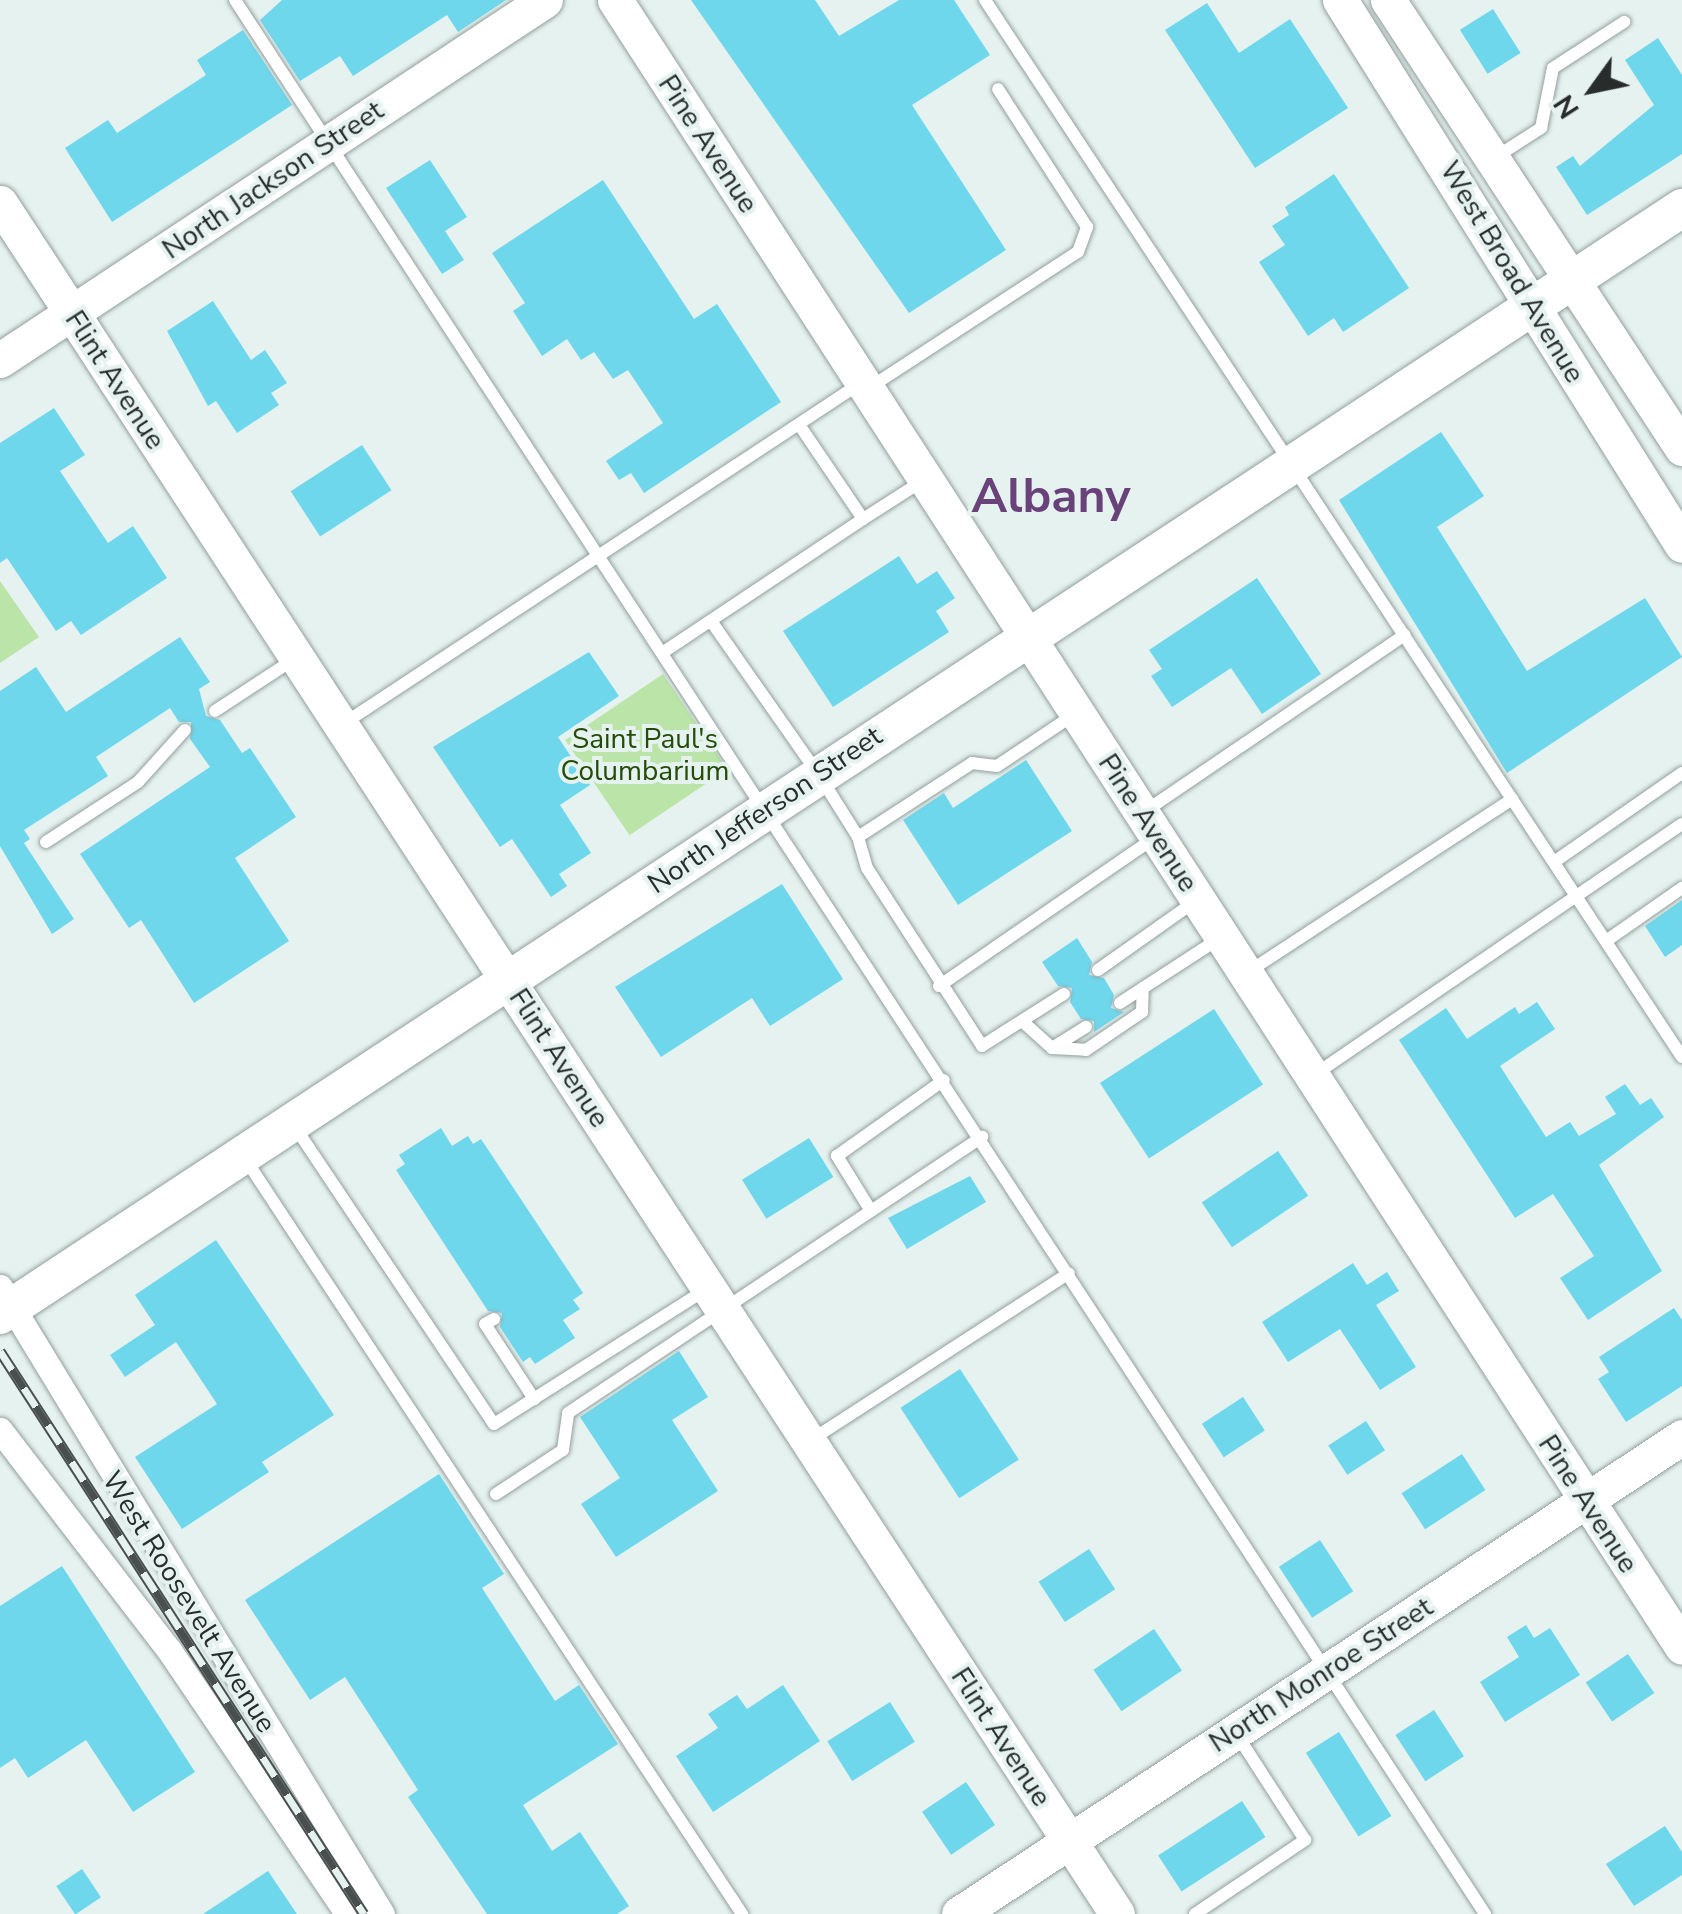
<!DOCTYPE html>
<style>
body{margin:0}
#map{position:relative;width:1682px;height:1914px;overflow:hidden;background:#e5f2f0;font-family:"Nunito Sans",sans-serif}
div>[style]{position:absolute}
.green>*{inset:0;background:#bbe5a8;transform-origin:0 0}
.building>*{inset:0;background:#6fd7ec;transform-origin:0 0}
.roads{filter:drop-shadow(0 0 2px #939f9d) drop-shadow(0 0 2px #939f9d)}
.lane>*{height:12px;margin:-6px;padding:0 6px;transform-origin:6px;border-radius:6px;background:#fff}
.street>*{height:25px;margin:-12.5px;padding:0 12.5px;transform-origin:12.5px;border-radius:12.5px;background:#fff}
.secondary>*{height:35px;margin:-17.5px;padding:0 17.5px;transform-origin:17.5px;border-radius:17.5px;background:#fff}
.primary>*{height:38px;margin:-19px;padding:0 19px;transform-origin:19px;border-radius:19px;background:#fff}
.rail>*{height:11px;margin-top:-5.5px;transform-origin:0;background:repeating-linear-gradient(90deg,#e5f2f0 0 22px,#494f4e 0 44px);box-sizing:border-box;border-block:2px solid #494f4e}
span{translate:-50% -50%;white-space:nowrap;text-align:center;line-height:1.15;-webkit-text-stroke:8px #e5f2f0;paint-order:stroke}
.street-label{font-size:28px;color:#282d2c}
.park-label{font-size:28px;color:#244c07}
.town-label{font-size:48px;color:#69427a;font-weight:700}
.north{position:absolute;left:1542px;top:40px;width:100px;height:100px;-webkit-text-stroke:8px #e5f2f0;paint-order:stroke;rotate:237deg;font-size:28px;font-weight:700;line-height:40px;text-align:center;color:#282d2c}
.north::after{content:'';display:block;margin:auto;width:35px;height:45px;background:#282d2c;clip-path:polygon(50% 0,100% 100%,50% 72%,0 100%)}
</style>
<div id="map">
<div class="green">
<div style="clip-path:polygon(0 581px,39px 637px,0 663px)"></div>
<div style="left:663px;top:674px;width:115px;height:118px;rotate:56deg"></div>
</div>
<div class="building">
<div style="clip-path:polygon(282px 0,506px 0,458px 32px,447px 15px,353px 76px,340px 56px,300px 81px,260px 20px)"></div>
<div style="clip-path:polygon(691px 0,815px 0,839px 36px,899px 0,954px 0,990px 55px,912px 105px,1006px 250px,909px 313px)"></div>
<div style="clip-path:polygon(1207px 3px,1239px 53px,1290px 19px,1348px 108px,1255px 168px,1165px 30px)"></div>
<div style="left:1493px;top:9px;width:52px;height:39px;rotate:58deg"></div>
<div style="clip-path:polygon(243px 30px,292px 105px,112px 222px,65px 148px,108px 120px,117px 133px,206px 75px,197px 60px)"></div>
<div style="clip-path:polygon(1658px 38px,1682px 75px,1682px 154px,1587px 215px,1556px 167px,1573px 156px,1580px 166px,1654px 105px,1625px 60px)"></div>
<div style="clip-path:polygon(430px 160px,467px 217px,445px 231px,464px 260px,442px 274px,386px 188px)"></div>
<div style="clip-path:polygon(1334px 174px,1409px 288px,1343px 332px,1334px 318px,1308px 336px,1259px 262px,1285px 245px,1272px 226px,1289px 215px,1285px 207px)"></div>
<div style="clip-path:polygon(603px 180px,694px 319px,717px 304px,781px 402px,644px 493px,631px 473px,619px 480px,606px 461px,663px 423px,628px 370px,613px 379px,594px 352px,581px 360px,567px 339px,542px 356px,513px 311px,525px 303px,492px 253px)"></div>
<div style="clip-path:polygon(213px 301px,251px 360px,265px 350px,287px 383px,271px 393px,279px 405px,237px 433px,216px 401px,208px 406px,167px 331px)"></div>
<div style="clip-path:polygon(54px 408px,85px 455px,60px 471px,108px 543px,133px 526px,167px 578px,81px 635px,71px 621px,56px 631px,7px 558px,0 563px,0 443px)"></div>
<div style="clip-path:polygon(1441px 432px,1484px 496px,1437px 527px,1527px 671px,1645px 598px,1682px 657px,1507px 773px,1339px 500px)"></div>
<div style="left:362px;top:445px;width:54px;height:85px;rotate:57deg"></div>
<div style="clip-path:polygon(899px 556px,917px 584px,937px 571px,955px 598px,936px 611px,949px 632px,833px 707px,783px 631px)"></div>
<div style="clip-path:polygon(1257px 578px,1321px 674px,1262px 714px,1231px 668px,1172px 707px,1151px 676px,1162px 669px,1149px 650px)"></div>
<div style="clip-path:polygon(180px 637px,210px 682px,199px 689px,206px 716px,220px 720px,242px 753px,250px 748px,296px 817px,235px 858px,289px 941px,194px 1003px,141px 920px,129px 928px,80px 854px,210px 767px,190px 739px,191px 722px,179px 722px,170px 708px,96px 757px,108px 776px,24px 830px,30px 839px,24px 843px,74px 919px,52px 934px,0 846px,0 691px,36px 667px,66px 712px)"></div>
<div style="clip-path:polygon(589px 652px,619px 696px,558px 737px,590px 785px,560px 805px,591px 853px,559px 874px,567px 886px,551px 897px,512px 839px,500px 847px,433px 747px)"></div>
<div style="clip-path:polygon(1026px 760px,1072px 831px,958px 905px,903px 820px,944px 793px,953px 808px)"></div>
<div style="clip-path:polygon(782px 884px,843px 979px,770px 1026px,752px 998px,661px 1057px,615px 987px)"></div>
<div style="clip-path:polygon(1682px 900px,1682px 945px,1665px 957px,1645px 926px)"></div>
<div style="clip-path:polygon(1077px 938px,1092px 962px,1089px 975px,1104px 978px,1114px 995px,1111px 1008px,1124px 1012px,1094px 1032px,1094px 1021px,1081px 1019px,1070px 1002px,1072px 988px,1058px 986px,1042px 962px)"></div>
<div style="clip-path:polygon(1537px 1002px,1555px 1029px,1500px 1066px,1546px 1137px,1570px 1122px,1579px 1136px,1616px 1114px,1605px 1097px,1625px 1084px,1640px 1105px,1651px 1098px,1664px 1117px,1599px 1165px,1662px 1271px,1588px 1320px,1560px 1278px,1594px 1256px,1553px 1194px,1515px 1218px,1399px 1040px,1446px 1008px,1467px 1039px,1515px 1007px,1519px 1014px)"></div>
<div style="left:1214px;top:1009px;width:90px;height:136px;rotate:57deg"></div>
<div style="clip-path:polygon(441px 1128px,452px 1146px,468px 1136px,473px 1144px,481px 1139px,583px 1293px,573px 1300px,580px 1309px,563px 1320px,575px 1338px,535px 1364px,530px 1357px,523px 1362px,500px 1327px,502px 1313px,488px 1311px,396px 1170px,405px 1164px,399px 1155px)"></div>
<div style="left:809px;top:1138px;width:46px;height:79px;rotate:58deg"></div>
<div style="left:1278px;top:1151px;width:54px;height:92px;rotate:56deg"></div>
<div style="clip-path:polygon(970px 1176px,986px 1202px,907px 1249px,888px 1218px)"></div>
<div style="clip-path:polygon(216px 1240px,334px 1415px,262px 1462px,269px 1472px,182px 1529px,135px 1457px,217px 1404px,176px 1342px,125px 1377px,110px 1355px,155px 1325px,135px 1295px)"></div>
<div style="clip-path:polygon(1353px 1263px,1367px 1285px,1387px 1272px,1399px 1291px,1376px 1305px,1416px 1367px,1380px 1390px,1340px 1329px,1288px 1362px,1262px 1322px)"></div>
<div style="clip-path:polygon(1674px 1308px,1682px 1320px,1682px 1386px,1626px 1422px,1598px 1379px,1609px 1372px,1599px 1357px)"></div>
<div style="clip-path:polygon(679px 1351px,708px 1397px,672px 1420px,718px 1491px,616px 1557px,581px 1504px,620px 1478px,580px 1417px)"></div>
<div style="left:960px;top:1369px;width:108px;height:71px;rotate:57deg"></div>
<div style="left:1243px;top:1397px;width:40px;height:49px;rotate:57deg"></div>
<div style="left:1366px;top:1421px;width:35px;height:45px;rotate:57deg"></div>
<div style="left:1462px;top:1454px;width:43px;height:72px;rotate:57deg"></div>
<div style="clip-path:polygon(439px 1474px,504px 1574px,482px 1588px,555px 1701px,579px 1685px,618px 1744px,523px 1805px,552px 1851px,580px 1832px,629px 1906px,617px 1914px,487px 1914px,408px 1797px,418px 1790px,345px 1677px,310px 1700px,245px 1600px)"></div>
<div style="left:1320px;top:1540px;width:61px;height:49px;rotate:57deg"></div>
<div style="left:1089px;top:1549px;width:48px;height:60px;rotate:57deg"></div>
<div style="clip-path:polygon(62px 1566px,195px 1772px,133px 1812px,86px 1740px,28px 1778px,15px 1758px,0 1768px,0 1606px)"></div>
<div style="clip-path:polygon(1526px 1625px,1534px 1638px,1550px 1628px,1580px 1675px,1505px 1722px,1480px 1682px,1519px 1657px,1507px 1637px)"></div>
<div style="left:1154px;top:1629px;width:50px;height:73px;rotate:56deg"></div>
<div style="left:1628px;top:1654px;width:47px;height:51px;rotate:56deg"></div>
<div style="clip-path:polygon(783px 1685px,820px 1741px,713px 1812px,676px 1756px,718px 1728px,708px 1714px,737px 1695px,747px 1709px)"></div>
<div style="left:890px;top:1702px;width:47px;height:74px;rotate:58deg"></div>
<div style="left:1434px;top:1710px;width:55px;height:46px;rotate:57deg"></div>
<div style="left:1339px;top:1732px;width:99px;height:39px;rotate:58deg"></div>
<div style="left:966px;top:1782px;width:52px;height:53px;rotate:56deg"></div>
<div style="left:1242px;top:1801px;width:43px;height:100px;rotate:57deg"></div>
<div style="clip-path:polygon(1665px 1826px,1682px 1852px,1682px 1875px,1634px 1906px,1606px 1864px)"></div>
<div style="left:82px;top:1869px;width:34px;height:31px;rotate:56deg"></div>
<div style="clip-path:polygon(268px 1871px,297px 1914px,203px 1914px)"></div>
</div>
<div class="roads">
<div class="lane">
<div style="left:235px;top:0;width:2286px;rotate:56.85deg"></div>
<div style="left:985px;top:0;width:1266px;rotate:56.6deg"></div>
<div style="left:1496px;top:157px;width:54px;rotate:-32.8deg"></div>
<div style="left:1541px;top:128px;width:61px;rotate:-78.7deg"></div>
<div style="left:1553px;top:68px;width:85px;rotate:-32.9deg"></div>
<div style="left:869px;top:388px;width:249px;rotate:-33.1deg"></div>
<div style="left:1078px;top:252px;width:27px;rotate:-70deg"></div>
<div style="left:1087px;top:227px;width:164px;rotate:-122.8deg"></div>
<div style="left:863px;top:519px;width:72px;rotate:-32.6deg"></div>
<div style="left:711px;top:621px;width:188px;rotate:55deg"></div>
<div style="left:819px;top:775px;width:73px;rotate:57.8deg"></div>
<div style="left:858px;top:837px;width:32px;rotate:74deg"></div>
<div style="left:867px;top:868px;width:212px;rotate:57.1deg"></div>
<div style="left:982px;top:1046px;width:97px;rotate:-32.4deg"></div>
<div style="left:665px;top:651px;width:238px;rotate:-33.7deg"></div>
<div style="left:863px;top:519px;width:112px;rotate:-124.1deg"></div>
<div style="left:215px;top:711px;width:97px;rotate:-33.2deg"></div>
<div style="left:343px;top:724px;width:620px;rotate:-33.36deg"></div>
<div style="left:1144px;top:812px;width:315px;rotate:-34.2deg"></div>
<div style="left:858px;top:837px;width:136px;rotate:-33deg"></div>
<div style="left:972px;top:763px;width:25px;rotate:7deg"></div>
<div style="left:997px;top:766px;width:94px;rotate:-33.7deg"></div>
<div style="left:46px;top:842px;width:110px;rotate:-33.1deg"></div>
<div style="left:138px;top:782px;width:70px;rotate:-47.9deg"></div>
<div style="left:1554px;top:862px;width:156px;rotate:-34.8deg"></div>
<div style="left:1606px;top:941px;width:93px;rotate:-34.9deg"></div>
<div style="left:1098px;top:970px;width:118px;rotate:-35.3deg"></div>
<div style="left:1248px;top:972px;width:316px;rotate:-33.2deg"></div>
<div style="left:939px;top:986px;width:263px;rotate:-34.5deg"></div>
<div style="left:1120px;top:1003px;width:27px;rotate:-33deg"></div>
<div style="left:1022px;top:1021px;width:40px;rotate:42deg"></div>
<div style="left:1052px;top:1048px;width:34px;rotate:3deg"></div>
<div style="left:1086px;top:1050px;width:68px;rotate:-34.2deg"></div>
<div style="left:1142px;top:1012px;width:24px;rotate:-88deg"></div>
<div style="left:1143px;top:988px;width:92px;rotate:-33deg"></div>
<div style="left:1052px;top:1048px;width:40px;rotate:-32deg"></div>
<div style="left:1314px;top:1075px;width:445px;rotate:-34.3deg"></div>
<div style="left:293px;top:1124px;width:361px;rotate:56.2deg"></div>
<div style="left:494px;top:1424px;width:254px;rotate:-32.4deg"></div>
<div style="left:246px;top:1160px;width:903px;rotate:56.66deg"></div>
<div style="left:871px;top:1211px;width:65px;rotate:-121.7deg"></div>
<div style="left:837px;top:1156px;width:131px;rotate:-35.4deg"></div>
<div style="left:494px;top:1319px;width:10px;rotate:151deg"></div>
<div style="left:485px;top:1324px;width:90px;rotate:56.8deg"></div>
<div style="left:811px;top:1440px;width:307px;rotate:-32.9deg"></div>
<div style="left:496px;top:1494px;width:80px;rotate:-33.3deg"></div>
<div style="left:563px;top:1450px;width:37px;rotate:-82deg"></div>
<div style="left:568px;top:1413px;width:498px;rotate:-33.7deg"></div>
<div style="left:1195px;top:1914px;width:133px;rotate:-33.9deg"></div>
<div style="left:1305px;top:1840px;width:125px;rotate:-122.9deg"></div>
</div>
<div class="street">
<div style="left:0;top:1287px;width:734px;rotate:58.65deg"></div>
<div style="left:0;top:1430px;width:277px;rotate:52.5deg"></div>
<div style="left:169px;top:1650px;width:319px;rotate:55.9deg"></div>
</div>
<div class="secondary">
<div style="left:615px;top:0;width:1962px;rotate:57.06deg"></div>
<div style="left:1340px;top:0;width:643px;rotate:57.89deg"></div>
<div style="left:1388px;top:0;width:536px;rotate:56.73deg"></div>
<div style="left:0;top:203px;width:2043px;rotate:56.86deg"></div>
<div style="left:0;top:360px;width:653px;rotate:-33.45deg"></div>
<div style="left:959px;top:1914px;width:866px;rotate:-33.41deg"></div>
</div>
<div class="primary">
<div style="left:0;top:1315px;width:2014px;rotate:-33.35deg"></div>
</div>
</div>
<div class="rail">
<div style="left:0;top:1351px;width:670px;rotate:57.12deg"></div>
</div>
<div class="street-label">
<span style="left:708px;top:144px;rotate:57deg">Pine Avenue</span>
<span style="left:273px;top:180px;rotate:-34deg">North Jackson Street</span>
<span style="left:1512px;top:272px;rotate:59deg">West Broad Avenue</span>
<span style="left:115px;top:380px;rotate:57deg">Flint Avenue</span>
<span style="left:765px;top:810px;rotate:-34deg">North Jefferson Street</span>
<span style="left:1148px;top:823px;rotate:57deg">Pine Avenue</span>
<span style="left:559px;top:1058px;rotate:57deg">Flint Avenue</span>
<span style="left:1588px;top:1504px;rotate:57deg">Pine Avenue</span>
<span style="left:189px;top:1602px;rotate:58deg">West Roosevelt Avenue</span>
<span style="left:1321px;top:1675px;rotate:-33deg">North Monroe Street</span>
<span style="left:1001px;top:1737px;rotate:57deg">Flint Avenue</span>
</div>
<div class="park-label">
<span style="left:645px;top:755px">Saint Paul's<br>Columbarium</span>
</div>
<div class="town-label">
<span style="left:1051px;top:497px">Albany</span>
</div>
<div class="north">N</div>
</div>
